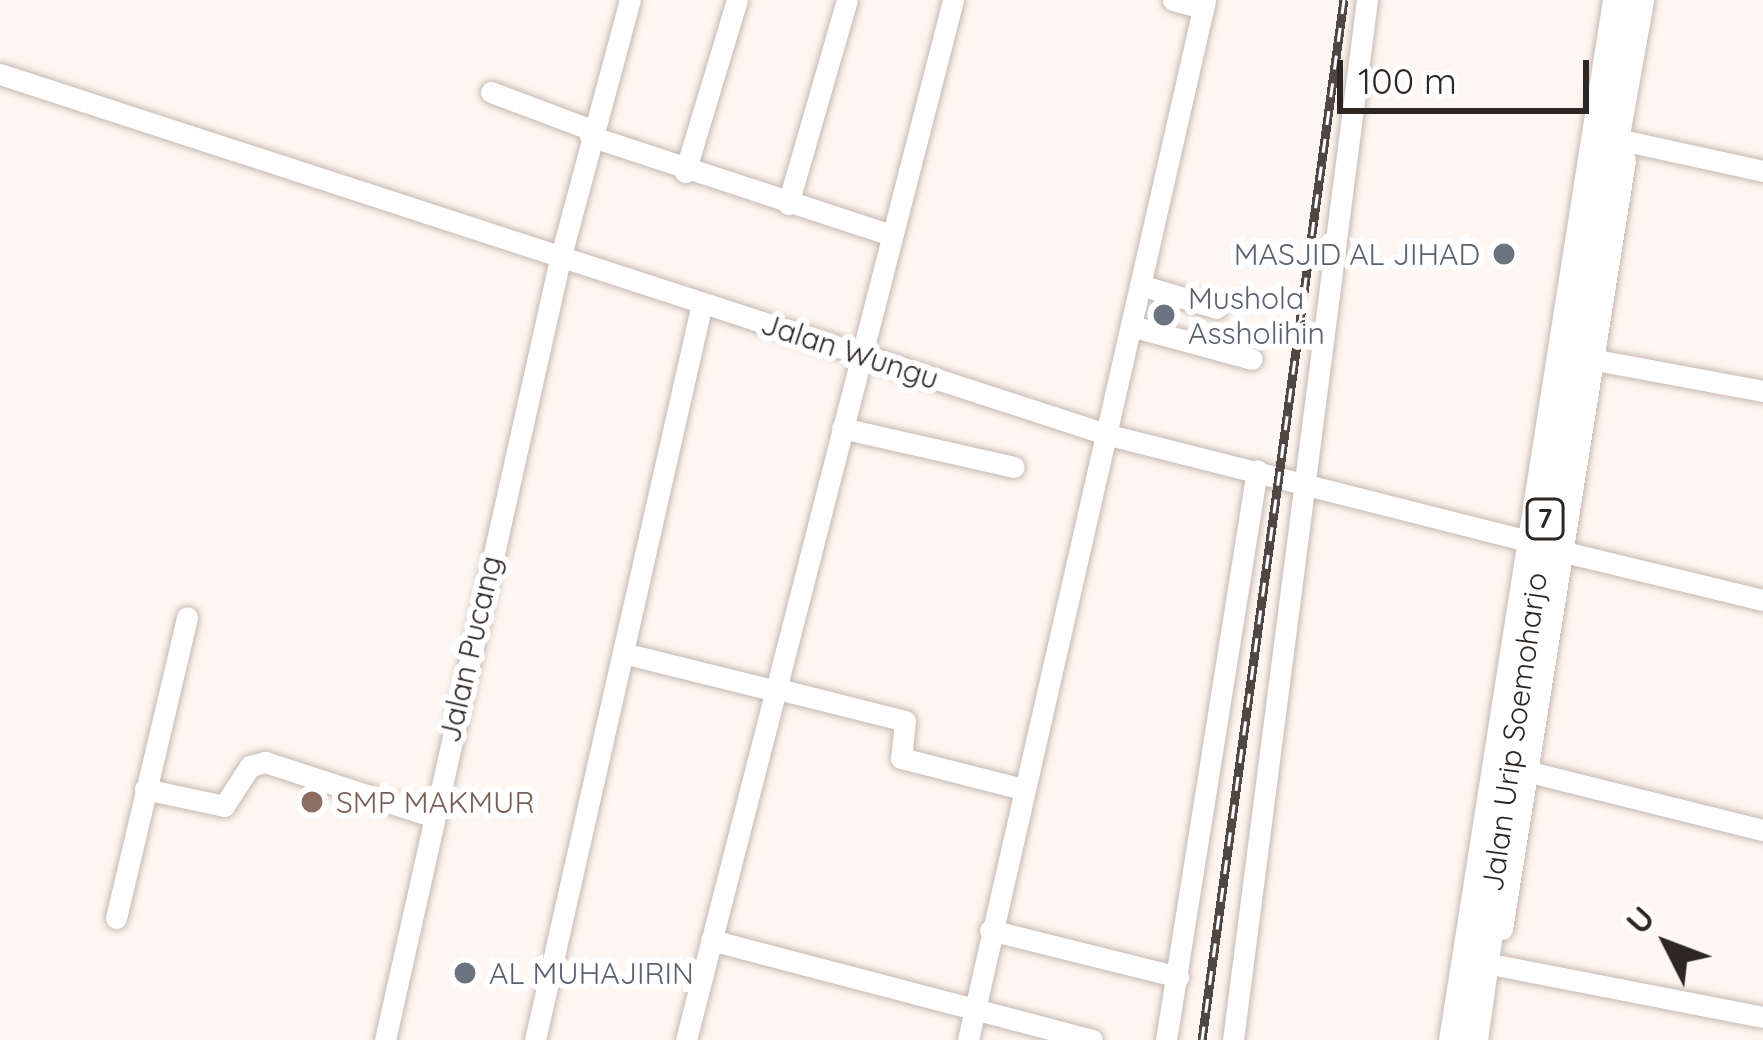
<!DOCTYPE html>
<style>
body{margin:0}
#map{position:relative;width:1763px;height:1040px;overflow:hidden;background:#fef6f0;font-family:Quicksand,sans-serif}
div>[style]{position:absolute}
.roads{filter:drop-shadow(0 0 3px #c6b8b0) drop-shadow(0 0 3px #c6b8b0)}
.minor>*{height:21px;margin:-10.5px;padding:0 10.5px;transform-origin:10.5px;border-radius:10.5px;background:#fff}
.highway>*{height:33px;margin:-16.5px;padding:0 16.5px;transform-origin:16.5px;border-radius:16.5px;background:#fff}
.rail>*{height:9px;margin-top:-4.5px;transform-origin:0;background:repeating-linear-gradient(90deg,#fff 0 14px,#4e4744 0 28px);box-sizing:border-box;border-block:3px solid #4e4744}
.dots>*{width:33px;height:33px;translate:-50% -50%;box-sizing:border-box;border:6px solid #fff;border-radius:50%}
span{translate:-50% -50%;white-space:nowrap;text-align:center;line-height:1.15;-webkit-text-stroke:12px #fff;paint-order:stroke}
.shield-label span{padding:3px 9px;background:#fff;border:3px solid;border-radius:9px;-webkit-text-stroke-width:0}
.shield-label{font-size:27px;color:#2d2724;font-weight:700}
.worship-label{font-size:30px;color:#5b616d}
.right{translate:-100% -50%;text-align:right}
.left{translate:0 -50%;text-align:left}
.street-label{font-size:30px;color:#2d2724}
.education-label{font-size:30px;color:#785e54}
.north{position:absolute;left:1607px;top:884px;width:120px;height:120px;-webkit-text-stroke:9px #fff;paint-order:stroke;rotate:312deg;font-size:33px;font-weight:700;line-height:48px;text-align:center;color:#2d2724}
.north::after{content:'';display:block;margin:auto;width:42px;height:54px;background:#2d2724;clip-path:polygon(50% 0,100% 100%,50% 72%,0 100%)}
.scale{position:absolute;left:1337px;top:60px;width:252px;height:54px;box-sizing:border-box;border:6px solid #2d2724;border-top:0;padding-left:15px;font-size:36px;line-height:42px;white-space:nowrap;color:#2d2724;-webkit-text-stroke:9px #fff;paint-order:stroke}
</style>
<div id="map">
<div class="roads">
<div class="minor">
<div style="left:1173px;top:0;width:31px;rotate:15deg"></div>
<div style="left:0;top:74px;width:1166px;rotate:18.03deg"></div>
<div style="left:1109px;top:435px;width:433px;rotate:14.2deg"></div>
<div style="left:491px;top:92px;width:108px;rotate:20.6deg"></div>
<div style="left:590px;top:136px;width:317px;rotate:18.2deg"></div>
<div style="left:1612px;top:138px;width:155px;rotate:12.3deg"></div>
<div style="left:685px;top:172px;width:180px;rotate:-73.2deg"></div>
<div style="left:788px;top:204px;width:212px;rotate:-73.9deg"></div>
<div style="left:1140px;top:285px;width:80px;rotate:16.6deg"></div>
<div style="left:1131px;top:326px;width:125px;rotate:15.3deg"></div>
<div style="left:1580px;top:357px;width:186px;rotate:10.5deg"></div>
<div style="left:842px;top:428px;width:176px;rotate:12.8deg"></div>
<div style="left:1548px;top:548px;width:221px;rotate:13.6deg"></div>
<div style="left:623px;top:653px;width:154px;rotate:13.9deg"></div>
<div style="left:774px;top:688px;width:135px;rotate:14.1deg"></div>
<div style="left:905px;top:721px;width:37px;rotate:96deg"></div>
<div style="left:901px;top:758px;width:126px;rotate:14.3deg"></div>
<div style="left:1514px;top:768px;width:257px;rotate:14deg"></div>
<div style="left:145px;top:789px;width:81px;rotate:12.1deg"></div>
<div style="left:224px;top:806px;width:48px;rotate:-57deg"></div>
<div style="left:250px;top:766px;width:16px;rotate:-15deg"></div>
<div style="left:265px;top:762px;width:175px;rotate:18deg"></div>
<div style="left:116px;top:918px;width:309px;rotate:-76.7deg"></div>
<div style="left:1502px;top:929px;width:779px;rotate:-80.91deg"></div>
<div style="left:990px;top:930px;width:194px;rotate:14deg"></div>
<div style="left:711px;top:940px;width:394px;rotate:14.7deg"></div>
<div style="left:1470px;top:960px;width:298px;rotate:11deg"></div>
<div style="left:385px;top:1040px;width:800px;rotate:-77.37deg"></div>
<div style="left:560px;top:259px;width:268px;rotate:-74.9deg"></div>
<div style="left:535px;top:1040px;width:756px;rotate:-77.23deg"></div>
<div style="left:686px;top:1040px;width:1074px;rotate:-75.6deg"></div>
<div style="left:968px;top:1040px;width:1067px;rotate:-77.16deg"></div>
<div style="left:1166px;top:1040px;width:577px;rotate:-80.93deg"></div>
<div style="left:1233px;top:1040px;width:1049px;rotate:-82.66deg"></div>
<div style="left:1449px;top:1040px;width:1053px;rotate:-81.04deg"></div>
</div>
<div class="highway">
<div style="left:1471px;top:1040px;width:501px;rotate:-82.08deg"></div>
<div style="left:1540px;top:544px;width:553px;rotate:-79.89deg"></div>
</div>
</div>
<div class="rail">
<div style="left:1202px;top:1040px;width:1050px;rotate:-82.23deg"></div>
</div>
<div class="dots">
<div style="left:1504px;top:254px;background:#6b7280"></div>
<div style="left:1164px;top:315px;background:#6b7280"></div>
<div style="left:312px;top:802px;background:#8d6e63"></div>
<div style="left:465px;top:973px;background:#6b7280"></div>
</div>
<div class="shield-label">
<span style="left:1545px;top:519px">7</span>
</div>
<div class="worship-label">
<span class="right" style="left:1480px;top:254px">MASJID AL JIHAD</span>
<span class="left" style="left:1188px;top:315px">Mushola<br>Assholihin</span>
<span class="left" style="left:489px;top:973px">AL MUHAJIRIN</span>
</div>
<div class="street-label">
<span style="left:850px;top:351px;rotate:18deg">Jalan Wungu</span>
<span style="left:470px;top:649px;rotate:-77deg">Jalan Pucang</span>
<span style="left:1514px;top:732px;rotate:-82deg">Jalan Urip Soemoharjo</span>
</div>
<div class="education-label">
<span class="left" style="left:336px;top:802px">SMP MAKMUR</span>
</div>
<div class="north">U</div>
<div class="scale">100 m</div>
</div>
